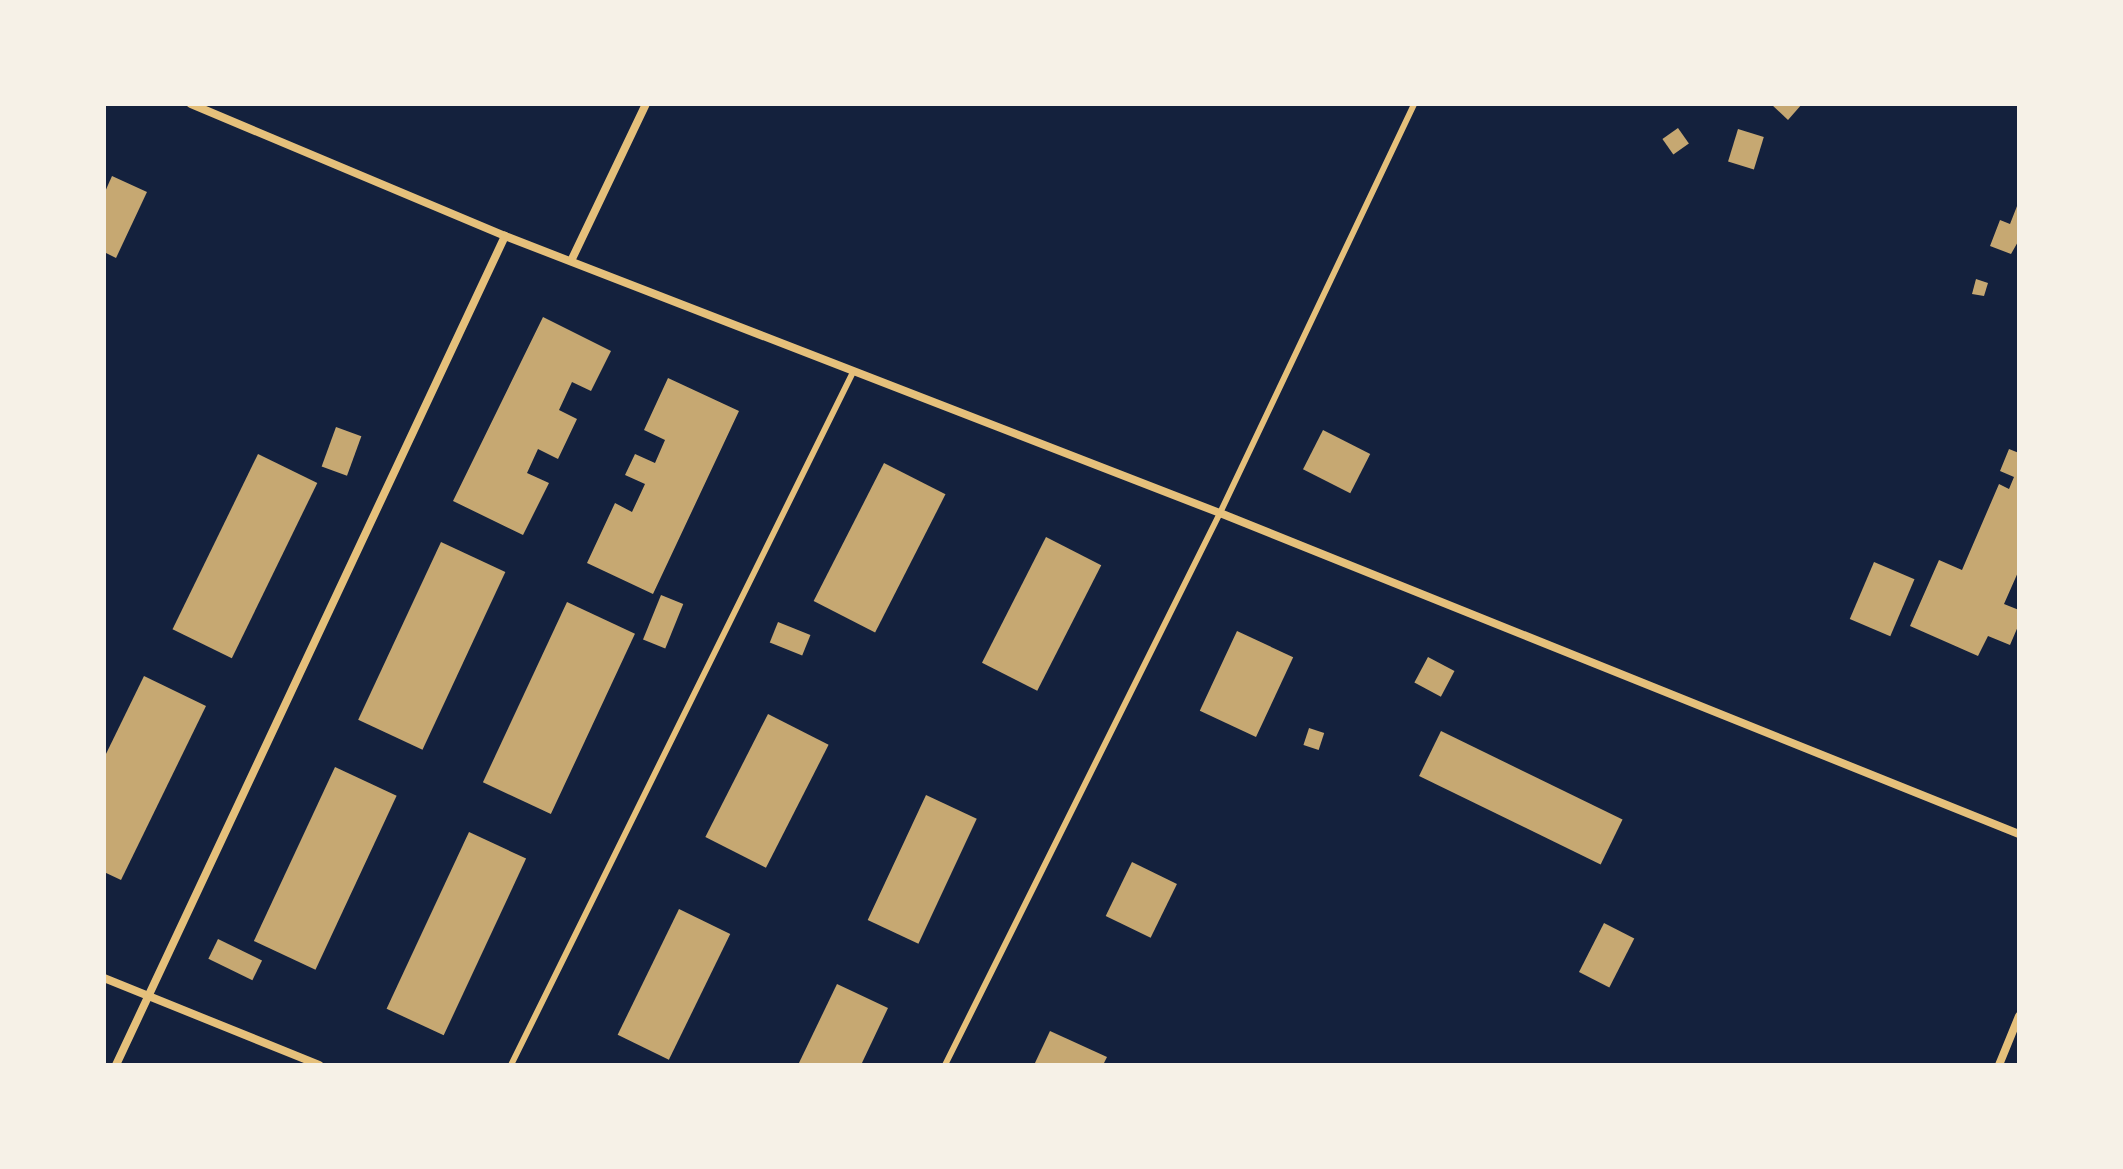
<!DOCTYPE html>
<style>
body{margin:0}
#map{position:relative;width:2123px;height:1169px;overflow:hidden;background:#14213d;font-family:"Archivo Narrow",sans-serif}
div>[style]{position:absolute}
.building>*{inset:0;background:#c6a872;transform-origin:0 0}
.service>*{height:6px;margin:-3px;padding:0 3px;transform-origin:3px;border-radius:3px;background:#e5c07b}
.minor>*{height:8px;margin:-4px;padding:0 4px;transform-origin:4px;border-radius:4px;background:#e5c07b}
span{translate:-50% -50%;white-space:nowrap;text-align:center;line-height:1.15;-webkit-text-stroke:7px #f6f1e7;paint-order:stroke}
.frame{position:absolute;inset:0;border:106px solid #f6f1e7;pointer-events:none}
</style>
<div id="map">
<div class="building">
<div style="clip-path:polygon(1771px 104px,1802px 104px,1788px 120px)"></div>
<div style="left:1678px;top:128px;width:19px;height:19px;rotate:55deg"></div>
<div style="left:1738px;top:129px;width:27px;height:34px;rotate:17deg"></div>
<div style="clip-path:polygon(112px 176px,147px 192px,116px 258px,104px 252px,104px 194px)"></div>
<div style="clip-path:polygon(2019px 201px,2019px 240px,2011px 254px,1990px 246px,2000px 220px,2010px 224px)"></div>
<div style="clip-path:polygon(1976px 279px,1988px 283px,1984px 296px,1972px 294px)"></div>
<div style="clip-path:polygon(543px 317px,611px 351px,591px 391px,572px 382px,559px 410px,577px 419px,558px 459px,538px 449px,527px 473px,549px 483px,523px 535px,453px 501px)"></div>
<div style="clip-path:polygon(668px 378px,739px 411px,653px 594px,587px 563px,615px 503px,632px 512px,645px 484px,625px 475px,635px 454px,655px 463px,665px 440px,644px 430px)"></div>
<div style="left:336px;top:427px;width:27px;height:42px;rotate:20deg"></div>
<div style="left:1323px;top:430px;width:53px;height:44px;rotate:27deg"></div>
<div style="clip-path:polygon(2009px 449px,2019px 453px,2019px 570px,2004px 604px,2019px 610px,2019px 624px,2010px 645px,1988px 636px,1978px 656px,1910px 626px,1939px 560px,1962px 570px,1999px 484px,2009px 489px,2014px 477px,2000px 471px)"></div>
<div style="left:258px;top:454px;width:66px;height:195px;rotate:26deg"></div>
<div style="left:884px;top:463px;width:69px;height:155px;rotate:27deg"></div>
<div style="left:1046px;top:537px;width:62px;height:141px;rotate:27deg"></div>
<div style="left:441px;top:542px;width:71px;height:196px;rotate:25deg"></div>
<div style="left:1874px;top:562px;width:44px;height:62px;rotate:23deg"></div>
<div style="left:661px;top:595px;width:24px;height:48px;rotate:22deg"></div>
<div style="left:567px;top:602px;width:75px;height:199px;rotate:25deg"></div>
<div style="left:778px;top:622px;width:35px;height:22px;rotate:22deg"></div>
<div style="left:1237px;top:631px;width:62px;height:88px;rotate:25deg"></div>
<div style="left:1428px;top:657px;width:30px;height:29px;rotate:28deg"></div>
<div style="clip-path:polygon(144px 676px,206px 706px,121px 880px,104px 872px,104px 758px)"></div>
<div style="left:768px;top:714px;width:68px;height:138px;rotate:27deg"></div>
<div style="left:1309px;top:728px;width:16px;height:18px;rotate:18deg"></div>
<div style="left:1441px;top:731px;width:202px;height:50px;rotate:26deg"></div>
<div style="left:335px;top:767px;width:68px;height:192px;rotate:25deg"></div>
<div style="left:926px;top:795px;width:56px;height:138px;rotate:25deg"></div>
<div style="left:469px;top:832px;width:63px;height:195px;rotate:25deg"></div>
<div style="left:1132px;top:862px;width:50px;height:60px;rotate:26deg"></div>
<div style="left:679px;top:909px;width:57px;height:140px;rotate:26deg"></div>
<div style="left:1604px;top:923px;width:34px;height:55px;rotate:27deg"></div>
<div style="left:218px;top:939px;width:49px;height:22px;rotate:26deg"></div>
<div style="clip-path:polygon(837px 984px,888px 1008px,861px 1065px,798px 1065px)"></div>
<div style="clip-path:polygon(1050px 1031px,1107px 1057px,1103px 1065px,1034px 1065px)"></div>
</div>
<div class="service">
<div style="left:511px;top:1065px;width:773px;rotate:-63.73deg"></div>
<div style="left:945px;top:1065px;width:617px;rotate:-63.52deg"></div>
<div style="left:1220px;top:513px;width:453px;rotate:-64.6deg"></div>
</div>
<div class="minor">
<div style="left:191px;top:104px;width:341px;rotate:22.8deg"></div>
<div style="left:505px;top:236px;width:767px;rotate:21.18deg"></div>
<div style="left:1220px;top:513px;width:861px;rotate:21.89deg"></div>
<div style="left:571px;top:261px;width:174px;rotate:-64.5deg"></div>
<div style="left:104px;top:978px;width:232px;rotate:22deg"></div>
<div style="left:116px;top:1065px;width:916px;rotate:-64.86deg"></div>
<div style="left:1999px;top:1065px;width:53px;rotate:-67.8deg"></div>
</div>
<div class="frame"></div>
</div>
